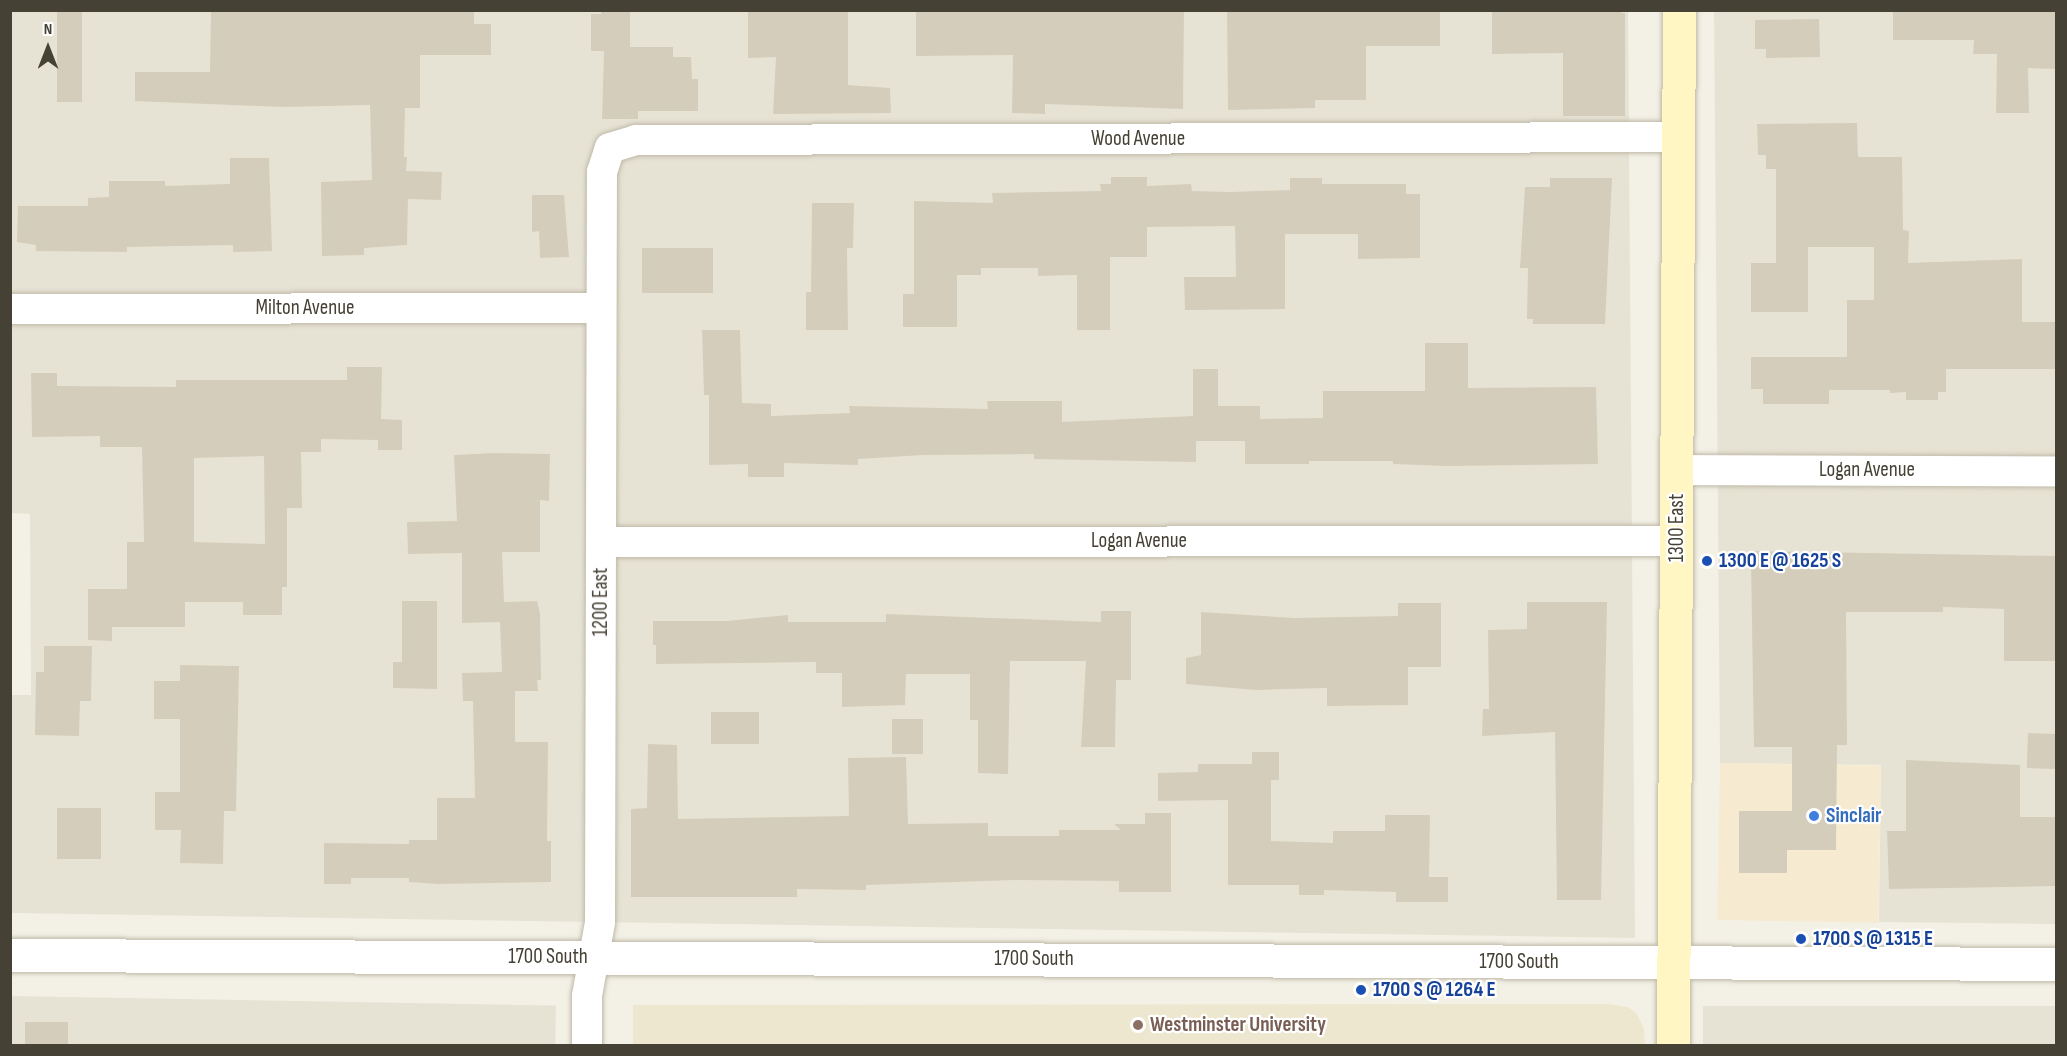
<!DOCTYPE html>
<style>
body{margin:0}
#map{position:relative;width:2067px;height:1056px;overflow:hidden;background:#f3f1e6;font-family:"Sofia Sans Condensed",sans-serif}
div>[style]{position:absolute}
.residential>*{inset:0;background:#e7e3d4;transform-origin:0 0}
.commercial>*{inset:0;background:#f6ead0;transform-origin:0 0}
.education>*{inset:0;background:#ede7d0}
.building>*{inset:0;background:#d5cdbb;transform-origin:0 0}
.roads{filter:drop-shadow(0 0 2px #bfb9a8) drop-shadow(0 0 2px #bfb9a8)}
.minor>*{height:30px;margin:-15px;padding:0 15px;transform-origin:15px;border-radius:15px;background:#fff}
.tertiary>*{height:33px;margin:-16.5px;padding:0 16.5px;transform-origin:16.5px;border-radius:16.5px;background:#fff}
.secondary>*{height:33px;margin:-16.5px;padding:0 16.5px;transform-origin:16.5px;border-radius:16.5px;background:#fff6c4}
.dots>*{width:16px;height:16px;translate:-50% -50%;box-sizing:border-box;border:3px solid #fff;border-radius:50%}
span{translate:-50% -50%;white-space:nowrap;text-align:center;line-height:1.15;-webkit-text-stroke:4.5px #fff;paint-order:stroke}
.street-label{font-size:21px;color:#464135}
.transit-label{font-size:21px;color:#164399;font-weight:700}
.left{translate:0 -50%;text-align:left}
.shop-label{font-size:21px;color:#366cbe;font-weight:700}
.education-label{font-size:21px;color:#785e54;font-weight:700}
.frame{position:absolute;inset:0;border:12px solid #464135;pointer-events:none}
.north{position:absolute;left:18px;top:18px;width:60px;height:60px;-webkit-text-stroke:4px #fff;paint-order:stroke;rotate:0deg;font-size:16px;font-weight:700;line-height:24px;text-align:center;color:#464135}
.north::after{content:'';display:block;margin:auto;width:21px;height:27px;background:#464135;clip-path:polygon(50% 0,100% 100%,50% 72%,0 100%)}
</style>
<div id="map">
<div class="residential">
<div style="clip-path:polygon(11px 11px,1628px 11px,1635px 938px,11px 913px,11px 695px,31px 695px,30px 514px,10px 513px)"></div>
<div style="clip-path:polygon(1714px 11px,2056px 11px,2056px 924px,1879px 922px,1881px 765px,1720px 763px)"></div>
<div style="left:11px;top:996px;width:545px;height:50px;rotate:1deg"></div>
<div style="left:1703px;top:1006px;width:353px;height:39px"></div>
</div>
<div class="commercial">
<div style="left:1720px;top:763px;width:161px;height:157px;rotate:1deg"></div>
</div>
<div class="education">
<div style="clip-path:polygon(1608px 1004px,1628px 1007px,1637px 1014px,1644px 1029px,1645px 1045px,633px 1045px,633px 1005px)"></div>
</div>
<div class="building">
<div style="left:57px;top:10px;width:25px;height:92px"></div>
<div style="clip-path:polygon(211px 10px,465px 10px,474px 12px,474px 24px,491px 24px,491px 55px,420px 55px,420px 108px,405px 108px,404px 157px,407px 157px,406px 171px,442px 172px,441px 200px,408px 199px,407px 245px,364px 248px,364px 255px,322px 256px,321px 182px,372px 180px,370px 105px,282px 107px,135px 101px,135px 72px,210px 72px)"></div>
<div style="clip-path:polygon(601px 10px,630px 10px,630px 47px,673px 47px,673px 57px,691px 57px,692px 79px,698px 79px,698px 111px,638px 111px,638px 119px,602px 119px,604px 51px,591px 51px,591px 14px,601px 14px)"></div>
<div style="clip-path:polygon(748px 10px,848px 10px,848px 85px,890px 88px,891px 113px,773px 114px,776px 57px,748px 58px)"></div>
<div style="clip-path:polygon(916px 10px,1184px 10px,1183px 109px,1045px 104px,1045px 114px,1012px 113px,1013px 55px,916px 56px)"></div>
<div style="clip-path:polygon(1227px 10px,1440px 10px,1440px 46px,1366px 46px,1366px 100px,1315px 100px,1315px 108px,1228px 110px)"></div>
<div style="clip-path:polygon(1492px 10px,1616px 10px,1625px 14px,1625px 116px,1563px 116px,1563px 53px,1492px 54px)"></div>
<div style="clip-path:polygon(1893px 10px,2056px 10px,2056px 69px,2028px 68px,2029px 113px,1996px 113px,1997px 54px,1973px 54px,1974px 40px,1893px 40px)"></div>
<div style="clip-path:polygon(1819px 19px,1820px 57px,1766px 58px,1766px 49px,1755px 49px,1755px 20px)"></div>
<div style="clip-path:polygon(1857px 123px,1858px 157px,1902px 157px,1903px 230px,1909px 231px,1908px 263px,2022px 259px,2022px 322px,2056px 322px,2056px 369px,1946px 369px,1946px 392px,1938px 392px,1938px 400px,1906px 400px,1906px 392px,1890px 393px,1890px 390px,1829px 390px,1829px 404px,1763px 404px,1763px 389px,1751px 389px,1751px 357px,1847px 357px,1847px 300px,1874px 300px,1874px 247px,1808px 247px,1808px 312px,1751px 312px,1751px 263px,1776px 263px,1776px 169px,1766px 169px,1766px 155px,1758px 155px,1757px 124px)"></div>
<div style="clip-path:polygon(230px 158px,269px 158px,272px 251px,233px 252px,233px 245px,127px 247px,127px 252px,36px 251px,36px 245px,17px 242px,18px 206px,88px 206px,88px 198px,109px 197px,109px 181px,165px 181px,165px 186px,230px 184px)"></div>
<div style="clip-path:polygon(1111px 177px,1147px 177px,1147px 186px,1191px 184px,1192px 191px,1231px 192px,1290px 190px,1290px 178px,1322px 178px,1322px 184px,1406px 184px,1406px 194px,1420px 194px,1420px 258px,1358px 259px,1358px 234px,1285px 234px,1285px 309px,1185px 310px,1184px 277px,1236px 277px,1235px 226px,1147px 227px,1147px 257px,1110px 257px,1110px 330px,1077px 330px,1077px 275px,1038px 276px,1038px 268px,981px 268px,981px 275px,957px 275px,957px 327px,903px 327px,903px 294px,914px 294px,914px 201px,993px 203px,992px 193px,1101px 191px,1100px 184px,1111px 184px)"></div>
<div style="clip-path:polygon(1550px 178px,1612px 178px,1605px 324px,1533px 324px,1533px 319px,1527px 319px,1528px 268px,1520px 268px,1525px 187px,1550px 187px)"></div>
<div style="clip-path:polygon(532px 195px,564px 195px,569px 257px,540px 258px,539px 231px,532px 232px)"></div>
<div style="clip-path:polygon(812px 203px,854px 203px,853px 248px,847px 248px,848px 330px,806px 330px,806px 292px,811px 292px)"></div>
<div style="left:642px;top:248px;width:71px;height:45px"></div>
<div style="clip-path:polygon(702px 330px,740px 330px,742px 403px,771px 404px,771px 416px,850px 413px,849px 406px,988px 409px,987px 401px,1062px 401px,1062px 422px,1193px 416px,1193px 369px,1218px 369px,1218px 406px,1260px 406px,1260px 419px,1323px 418px,1323px 391px,1425px 391px,1425px 343px,1468px 343px,1468px 388px,1596px 387px,1598px 464px,1447px 466px,1393px 464px,1393px 461px,1309px 461px,1309px 464px,1245px 464px,1245px 441px,1196px 441px,1196px 462px,1034px 459px,1034px 454px,923px 455px,858px 459px,858px 465px,784px 463px,784px 477px,748px 477px,748px 464px,709px 465px,709px 395px,704px 395px)"></div>
<div style="clip-path:polygon(evenodd,347px 367px,382px 367px,381px 419px,402px 420px,402px 450px,378px 450px,378px 440px,321px 439px,321px 452px,301px 452px,302px 508px,287px 508px,287px 587px,282px 587px,282px 615px,243px 615px,243px 602px,185px 602px,185px 627px,112px 627px,112px 641px,88px 640px,88px 589px,127px 589px,127px 542px,144px 542px,142px 447px,100px 447px,100px 436px,32px 437px,31px 373px,57px 373px,57px 386px,176px 387px,176px 380px,347px 380px,347px 367px,264px 456px,265px 544px,194px 542px,194px 458px,264px 456px)"></div>
<div style="clip-path:polygon(493px 453px,550px 454px,549px 501px,540px 500px,540px 552px,502px 552px,504px 602px,537px 601px,540px 613px,541px 680px,537px 680px,538px 691px,515px 691px,515px 742px,548px 742px,547px 841px,551px 841px,551px 882px,438px 884px,409px 882px,409px 878px,351px 878px,351px 884px,324px 884px,324px 843px,409px 844px,409px 840px,437px 840px,437px 798px,475px 798px,473px 701px,463px 701px,462px 673px,502px 672px,500px 622px,462px 623px,462px 553px,408px 554px,407px 522px,457px 521px,454px 455px)"></div>
<div style="clip-path:polygon(1754px 551px,2056px 556px,2056px 661px,2004px 661px,2004px 609px,1943px 607px,1943px 612px,1846px 612px,1847px 745px,1837px 745px,1836px 850px,1787px 850px,1787px 873px,1739px 873px,1739px 811px,1792px 811px,1792px 747px,1754px 747px,1751px 561px)"></div>
<div style="clip-path:polygon(402px 601px,437px 601px,437px 689px,393px 688px,393px 662px,402px 662px)"></div>
<div style="clip-path:polygon(1527px 602px,1607px 602px,1601px 900px,1557px 900px,1555px 732px,1482px 736px,1483px 709px,1489px 709px,1488px 630px,1527px 629px)"></div>
<div style="clip-path:polygon(1398px 603px,1441px 603px,1441px 667px,1408px 667px,1408px 705px,1327px 706px,1327px 688px,1256px 690px,1186px 684px,1186px 658px,1201px 655px,1201px 612px,1294px 618px,1398px 616px)"></div>
<div style="clip-path:polygon(1101px 611px,1131px 611px,1131px 680px,1116px 680px,1115px 747px,1081px 747px,1086px 661px,1010px 661px,1008px 774px,978px 773px,978px 720px,970px 720px,970px 674px,906px 674px,905px 705px,842px 707px,842px 673px,816px 673px,816px 662px,656px 664px,656px 645px,653px 645px,653px 621px,727px 621px,788px 615px,788px 622px,886px 622px,886px 614px,1101px 622px)"></div>
<div style="clip-path:polygon(44px 646px,92px 646px,91px 701px,80px 701px,79px 736px,35px 735px,36px 672px,44px 672px)"></div>
<div style="clip-path:polygon(180px 665px,239px 666px,236px 811px,224px 811px,223px 864px,180px 863px,181px 830px,155px 830px,155px 792px,180px 792px,180px 719px,154px 719px,154px 681px,180px 681px)"></div>
<div style="left:711px;top:712px;width:48px;height:32px"></div>
<div style="left:892px;top:719px;width:31px;height:35px"></div>
<div style="left:2028px;top:733px;width:28px;height:35px;rotate:2deg"></div>
<div style="clip-path:polygon(648px 744px,677px 745px,678px 819px,849px 816px,848px 758px,906px 757px,908px 824px,988px 823px,988px 836px,1059px 836px,1059px 830px,1121px 830px,1114px 824px,1145px 824px,1145px 813px,1171px 813px,1171px 892px,1119px 892px,1119px 881px,1015px 880px,866px 885px,866px 890px,797px 889px,797px 897px,631px 897px,631px 809px,647px 808px)"></div>
<div style="clip-path:polygon(1252px 752px,1279px 752px,1279px 780px,1271px 780px,1271px 841px,1333px 843px,1333px 831px,1385px 831px,1385px 815px,1430px 815px,1429px 877px,1448px 877px,1448px 902px,1396px 902px,1396px 892px,1324px 890px,1324px 895px,1299px 895px,1299px 885px,1228px 885px,1228px 800px,1158px 801px,1158px 773px,1198px 772px,1198px 764px,1252px 764px)"></div>
<div style="clip-path:polygon(1906px 760px,2020px 765px,2020px 817px,2056px 817px,2056px 886px,1889px 889px,1887px 831px,1906px 831px)"></div>
<div style="left:57px;top:808px;width:44px;height:51px"></div>
<div style="left:68px;top:1022px;width:24px;height:43px;rotate:90deg"></div>
</div>
<div class="roads">
<div class="minor">
<div style="left:10px;top:309px;width:590px;rotate:-0.1deg"></div>
<div style="left:1677px;top:470px;width:379px;rotate:0.2deg"></div>
<div style="left:601px;top:542px;width:1076px;rotate:-0.05deg"></div>
<div style="left:587px;top:1046px;width:50px;rotate:-90deg"></div>
<div style="left:587px;top:996px;width:75px;rotate:-80deg"></div>
<div style="left:600px;top:922px;width:750px;rotate:-89.85deg"></div>
<div style="left:602px;top:172px;width:25px;rotate:-72deg"></div>
<div style="left:610px;top:148px;width:27px;rotate:-17deg"></div>
<div style="left:636px;top:140px;width:1043px;rotate:-0.16deg"></div>
</div>
<div class="tertiary">
<div style="left:10px;top:955px;width:2046px;rotate:0.25deg"></div>
</div>
<div class="secondary">
<div style="left:1673px;top:1046px;width:1036px;rotate:-89.67deg"></div>
</div>
</div>
<div class="dots">
<div style="left:1707px;top:561px;background:#1a4fb4"></div>
<div style="left:1814px;top:816px;background:#3f7fe0"></div>
<div style="left:1801px;top:939px;background:#1a4fb4"></div>
<div style="left:1361px;top:990px;background:#1a4fb4"></div>
<div style="left:1138px;top:1025px;background:#8d6e63"></div>
</div>
<div class="street-label">
<span style="left:1138px;top:139px">Wood Avenue</span>
<span style="left:305px;top:308px">Milton Avenue</span>
<span style="left:1867px;top:470px">Logan Avenue</span>
<span style="left:1677px;top:528px;rotate:-90deg">1300 East</span>
<span style="left:1139px;top:541px">Logan Avenue</span>
<span style="left:601px;top:602px;rotate:-90deg">1200 East</span>
<span style="left:548px;top:957px">1700 South</span>
<span style="left:1034px;top:959px">1700 South</span>
<span style="left:1519px;top:962px">1700 South</span>
</div>
<div class="transit-label">
<span class="left" style="left:1719px;top:561px">1300 E @ 1625 S</span>
<span class="left" style="left:1813px;top:939px">1700 S @ 1315 E</span>
<span class="left" style="left:1373px;top:990px">1700 S @ 1264 E</span>
</div>
<div class="shop-label">
<span class="left" style="left:1826px;top:816px">Sinclair</span>
</div>
<div class="education-label">
<span class="left" style="left:1150px;top:1025px">Westminster University</span>
</div>
<div class="frame"></div>
<div class="north">N</div>
</div>
